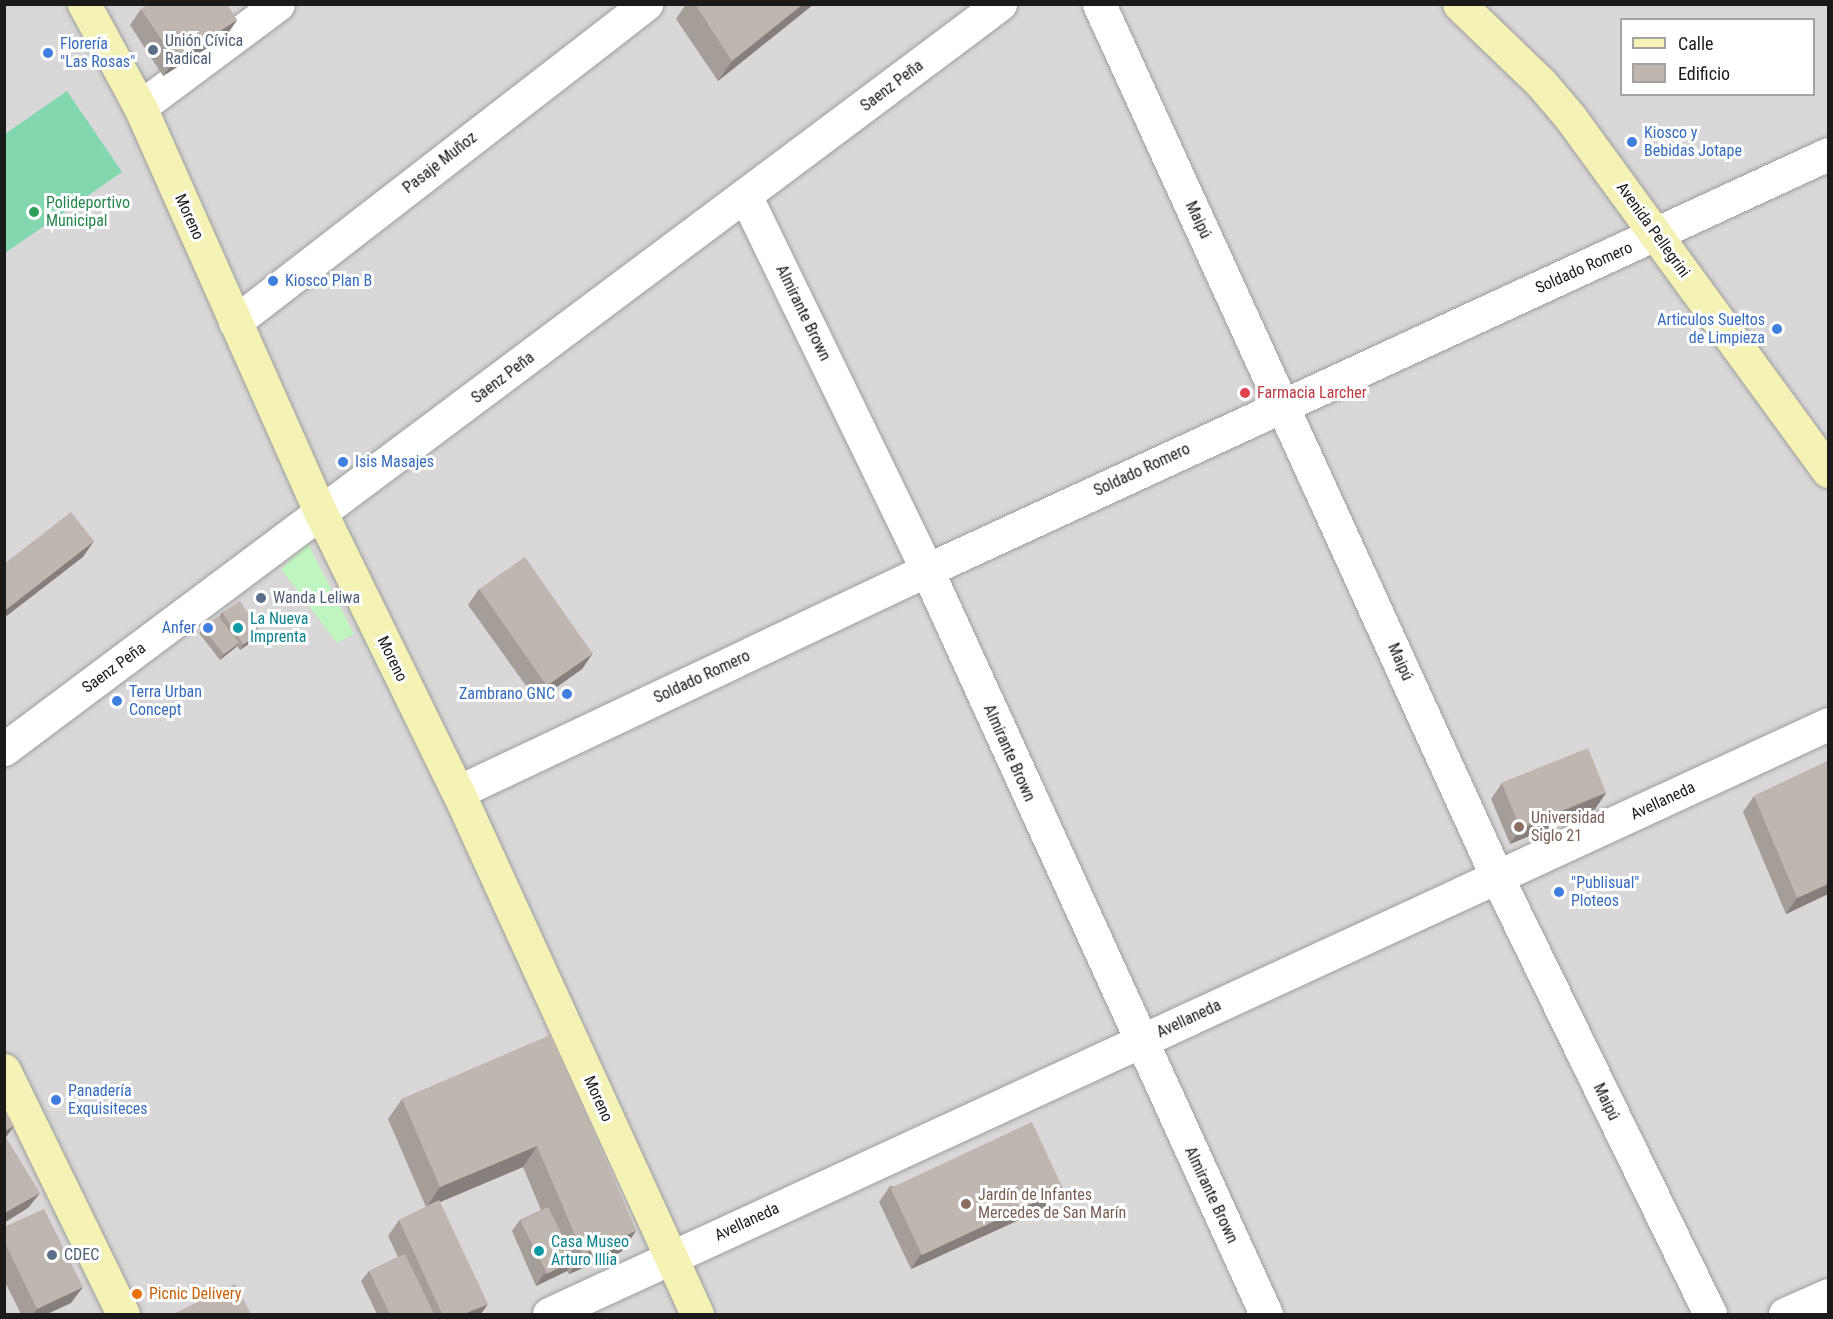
<!DOCTYPE html>
<meta charset="utf-8">
<style>
body{margin:0}
#map{position:relative;width:1833px;height:1319px;overflow:hidden;background:#ece7e0;font-family:"Roboto Condensed",sans-serif}
div>[style]{position:absolute}
.residential>*{inset:0;background:#d9d7d8}
.park>*{inset:0;background:#bff5be}
.pitch>*{inset:0;background:#82d7ae}
.roads{filter:drop-shadow(0 0 2px #9e9e9e) drop-shadow(0 0 2px #9e9e9e)}
.street>*{height:33px;margin:-16.5px;padding:0 16.5px;transform-origin:16.5px;border-radius:16.5px;background:#fff}
.secondary>*{height:33px;margin:-16.5px;padding:0 16.5px;transform-origin:16.5px;border-radius:16.5px;background:#f5f2b5}
.wall>*{inset:0;background:#a59d97}
.shaded-wall>*{inset:0;background:#867f7b}
.building>*{inset:0;background:#c0b6b0;transform-origin:0 0}
.dots>*{width:16px;height:16px;translate:-50% -50%;box-sizing:border-box;border:3px solid #fff;border-radius:50%}
span{translate:-50% -50%;white-space:nowrap;text-align:center;line-height:1.15;-webkit-text-stroke:6px #fff;paint-order:stroke}
.service-label{font-size:16px;color:#4e5e75}
.left{translate:0 -50%;text-align:left}
.shop-label{font-size:16px;color:#366cbe}
.right{translate:-100% -50%;text-align:right}
.street-label{font-size:16px;color:#1a1a1a}
.leisure-label{font-size:16px;color:#27864d}
.health-label{font-size:16px;color:#be3a42}
.culture-label{font-size:16px;color:#0d838f}
.education-label{font-size:16px;color:#785e54}
.food-label{font-size:16px;color:#c56008}
.frame{position:absolute;inset:0;border:6px solid #1a1a1a;pointer-events:none}
.legend{position:absolute;left:1620px;top:18px;width:195px;height:78px;box-sizing:border-box;background:#fff;border:2px solid #a3a3a3;margin:0;padding:8px 10px;list-style:none;font-size:18px;color:#1a1a1a}
.legend li{display:flex;align-items:center;gap:12px;height:30px}
.legend b{width:30px;border:2px solid #a3a3a3}
</style>
<div id="map">
<div class="residential">
<div style="clip-path:polygon(evenodd,5px 5px,1828px 5px,1828px 1314px,5px 1314px,5px 5px,1622px 20px,1814px 20px,1814px 94px,1622px 94px,1622px 20px)"></div>
</div>
<div class="park">
<div style="clip-path:polygon(308px 544px,354px 634px,337px 643px,281px 569px)"></div>
</div>
<div class="pitch">
<div style="clip-path:polygon(67px 91px,122px 172px,5px 253px,5px 134px)"></div>
</div>
<div class="roads">
<div class="street">
<div style="left:1099px;top:4px;width:959px;rotate:65.49deg"></div>
<div style="left:1497px;top:877px;width:486px;rotate:64deg"></div>
<div style="left:140px;top:107px;width:172px;rotate:-36.7deg"></div>
<div style="left:745px;top:195px;width:417px;rotate:64.1deg"></div>
<div style="left:927px;top:570px;width:818px;rotate:65.5deg"></div>
<div style="left:235px;top:322px;width:520px;rotate:-37.73deg"></div>
<div style="left:4px;top:749px;width:1244px;rotate:-36.8deg"></div>
<div style="left:458px;top:792px;width:519px;rotate:-25.33deg"></div>
<div style="left:927px;top:570px;width:992px;rotate:-24.78deg"></div>
<div style="left:549px;top:1314px;width:1409px;rotate:-24.76deg"></div>
<div style="left:1785px;top:1314px;width:47px;rotate:-23.8deg"></div>
</div>
<div class="secondary">
<div style="left:84px;top:4px;width:117px;rotate:61.5deg"></div>
<div style="left:140px;top:107px;width:447px;rotate:66deg"></div>
<div style="left:322px;top:515px;width:309px;rotate:63.9deg"></div>
<div style="left:458px;top:792px;width:574px;rotate:65.4deg"></div>
<div style="left:1459px;top:4px;width:114px;rotate:43.9deg"></div>
<div style="left:1541px;top:83px;width:45px;rotate:49.5deg"></div>
<div style="left:1570px;top:117px;width:438px;rotate:53.9deg"></div>
<div style="left:4px;top:1070px;width:271px;rotate:64deg"></div>
</div>
</div>
<div class="wall">
<div style="clip-path:polygon(686px 4px,814px 4px,718px 81px,676px 19px)"></div>
<div style="clip-path:polygon(141px 9px,237px 20px,226px 36px,163px 76px,130px 25px)"></div>
<div style="clip-path:polygon(479px 589px,593px 653px,582px 669px,537px 701px,468px 605px)"></div>
<div style="clip-path:polygon(222px 612px,261px 633px,257px 638px,240px 650px,237px 646px,220px 660px,199px 633px,203px 628px,219px 617px)"></div>
<div style="clip-path:polygon(1828px 761px,1828px 894px,1786px 914px,1743px 812px,1754px 796px)"></div>
<div style="clip-path:polygon(1502px 783px,1606px 793px,1595px 809px,1510px 844px,1491px 799px)"></div>
<div style="clip-path:polygon(551px 1035px,636px 1231px,621px 1252px,569px 1274px,567px 1271px,536px 1286px,512px 1231px,520px 1220px,541px 1210px,523px 1167px,440px 1202px,481px 1314px,377px 1314px,361px 1281px,369px 1271px,398px 1257px,388px 1236px,399px 1220px,426px 1207px,388px 1119px,402px 1099px)"></div>
<div style="clip-path:polygon(890px 1186px,1052px 1205px,911px 1269px,879px 1202px)"></div>
<div style="clip-path:polygon(4px 1227px,71px 1303px,47px 1314px,21px 1314px,4px 1280px)"></div>
</div>
<div class="shaded-wall">
<div style="clip-path:polygon(803px 4px,814px 4px,718px 81px,732px 61px)"></div>
<div style="clip-path:polygon(237px 20px,226px 36px,163px 76px,175px 60px)"></div>
<div style="clip-path:polygon(94px 541px,83px 557px,4px 618px,4px 611px)"></div>
<div style="clip-path:polygon(261px 633px,257px 638px,240px 650px,243px 645px)"></div>
<div style="clip-path:polygon(239px 643px,235px 648px,220px 660px,224px 654px)"></div>
<div style="clip-path:polygon(593px 653px,582px 669px,537px 701px,548px 685px)"></div>
<div style="clip-path:polygon(1606px 793px,1595px 809px,1510px 844px,1521px 829px)"></div>
<div style="clip-path:polygon(1828px 884px,1828px 894px,1786px 914px,1797px 898px)"></div>
<div style="clip-path:polygon(14px 1126px,4px 1140px,4px 1131px)"></div>
<div style="clip-path:polygon(537px 1146px,523px 1167px,426px 1208px,440px 1187px)"></div>
<div style="clip-path:polygon(1063px 1189px,1052px 1205px,911px 1269px,922px 1253px)"></div>
<div style="clip-path:polygon(40px 1193px,28px 1208px,4px 1223px,4px 1213px)"></div>
<div style="clip-path:polygon(636px 1231px,621px 1252px,569px 1274px,583px 1254px)"></div>
<div style="clip-path:polygon(575px 1260px,567px 1271px,536px 1286px,543px 1275px)"></div>
<div style="clip-path:polygon(83px 1287px,71px 1303px,47px 1314px,33px 1314px,37px 1309px)"></div>
<div style="clip-path:polygon(488px 1304px,481px 1314px,464px 1314px)"></div>
</div>
<div class="building">
<div style="clip-path:polygon(149px 4px,227px 4px,237px 20px,175px 60px,141px 9px)"></div>
<div style="clip-path:polygon(695px 4px,803px 4px,732px 61px)"></div>
<div style="clip-path:polygon(71px 512px,94px 541px,4px 611px,4px 564px)"></div>
<div style="left:525px;top:557px;width:118px;height:56px;rotate:55deg"></div>
<div style="left:240px;top:601px;width:38px;height:21px;rotate:57deg"></div>
<div style="left:218px;top:616px;width:34px;height:19px;rotate:52deg"></div>
<div style="left:1588px;top:748px;width:48px;height:93px;rotate:68deg"></div>
<div style="clip-path:polygon(1828px 761px,1828px 884px,1797px 898px,1754px 796px)"></div>
<div style="clip-path:polygon(551px 1035px,636px 1231px,583px 1254px,537px 1146px,440px 1187px,402px 1099px)"></div>
<div style="clip-path:polygon(4px 1107px,14px 1126px,4px 1131px)"></div>
<div style="left:1032px;top:1122px;width:74px;height:156px;rotate:65deg"></div>
<div style="clip-path:polygon(4px 1134px,40px 1193px,4px 1213px)"></div>
<div style="clip-path:polygon(439px 1200px,488px 1304px,464px 1314px,442px 1314px,399px 1220px)"></div>
<div style="left:548px;top:1207px;width:59px;height:31px;rotate:63deg"></div>
<div style="clip-path:polygon(44px 1209px,83px 1287px,37px 1309px,4px 1241px,4px 1227px)"></div>
<div style="clip-path:polygon(405px 1254px,434px 1314px,390px 1314px,369px 1271px)"></div>
<div style="clip-path:polygon(235px 1284px,251px 1314px,173px 1314px)"></div>
</div>
<div class="dots">
<div style="left:153px;top:50px;background:#5c6f8a"></div>
<div style="left:48px;top:53px;background:#3f7fe0"></div>
<div style="left:1632px;top:142px;background:#3f7fe0"></div>
<div style="left:34px;top:212px;background:#2e9e5b"></div>
<div style="left:273px;top:281px;background:#3f7fe0"></div>
<div style="left:1777px;top:329px;background:#3f7fe0"></div>
<div style="left:1245px;top:393px;background:#e0444e"></div>
<div style="left:343px;top:462px;background:#3f7fe0"></div>
<div style="left:261px;top:598px;background:#5c6f8a"></div>
<div style="left:208px;top:628px;background:#3f7fe0"></div>
<div style="left:238px;top:628px;background:#0f9aa8"></div>
<div style="left:567px;top:694px;background:#3f7fe0"></div>
<div style="left:117px;top:701px;background:#3f7fe0"></div>
<div style="left:1519px;top:827px;background:#8d6e63"></div>
<div style="left:1559px;top:892px;background:#3f7fe0"></div>
<div style="left:56px;top:1100px;background:#3f7fe0"></div>
<div style="left:966px;top:1204px;background:#8d6e63"></div>
<div style="left:539px;top:1251px;background:#0f9aa8"></div>
<div style="left:52px;top:1255px;background:#5c6f8a"></div>
<div style="left:137px;top:1294px;background:#e8710a"></div>
</div>
<div class="service-label">
<span class="left" style="left:165px;top:50px">Unión Cívica<br>Radical</span>
<span class="left" style="left:273px;top:598px">Wanda Leliwa</span>
<span class="left" style="left:64px;top:1255px">CDEC</span>
</div>
<div class="shop-label">
<span class="left" style="left:60px;top:53px">Florería<br>"Las Rosas"</span>
<span class="left" style="left:1644px;top:142px">Kiosco y<br>Bebidas Jotape</span>
<span class="left" style="left:285px;top:281px">Kiosco Plan B</span>
<span class="right" style="left:1765px;top:329px">Articulos Sueltos<br>de Limpieza</span>
<span class="left" style="left:355px;top:462px">Isis Masajes</span>
<span class="right" style="left:196px;top:628px">Anfer</span>
<span class="left" style="left:129px;top:701px">Terra Urban<br>Concept</span>
<span class="right" style="left:555px;top:694px">Zambrano GNC</span>
<span class="left" style="left:1571px;top:892px">"Publisual"<br>Ploteos</span>
<span class="left" style="left:68px;top:1100px">Panadería<br>Exquisiteces</span>
</div>
<div class="street-label">
<span style="left:892px;top:86px;rotate:-37deg">Saenz Peña</span>
<span style="left:440px;top:163px;rotate:-38deg">Pasaje Muñoz</span>
<span style="left:189px;top:217px;rotate:66deg">Moreno</span>
<span style="left:1198px;top:220px;rotate:65deg">Maipú</span>
<span style="left:1653px;top:230px;rotate:54deg">Avenida Pellegrini</span>
<span style="left:1584px;top:268px;rotate:-24deg">Soldado Romero</span>
<span style="left:803px;top:313px;rotate:64deg">Almirante Brown</span>
<span style="left:503px;top:378px;rotate:-37deg">Saenz Peña</span>
<span style="left:1142px;top:470px;rotate:-25deg">Soldado Romero</span>
<span style="left:392px;top:659px;rotate:64deg">Moreno</span>
<span style="left:1400px;top:662px;rotate:66deg">Maipú</span>
<span style="left:114px;top:668px;rotate:-36deg">Saenz Peña</span>
<span style="left:702px;top:677px;rotate:-25deg">Soldado Romero</span>
<span style="left:1009px;top:753px;rotate:66deg">Almirante Brown</span>
<span style="left:1663px;top:801px;rotate:-25deg">Avellaneda</span>
<span style="left:1189px;top:1019px;rotate:-25deg">Avellaneda</span>
<span style="left:598px;top:1099px;rotate:66deg">Moreno</span>
<span style="left:1606px;top:1102px;rotate:64deg">Maipú</span>
<span style="left:1211px;top:1195px;rotate:65deg">Almirante Brown</span>
<span style="left:747px;top:1222px;rotate:-25deg">Avellaneda</span>
</div>
<div class="leisure-label">
<span class="left" style="left:46px;top:212px">Polideportivo<br>Municipal</span>
</div>
<div class="health-label">
<span class="left" style="left:1257px;top:393px">Farmacia Larcher</span>
</div>
<div class="culture-label">
<span class="left" style="left:250px;top:628px">La Nueva<br>Imprenta</span>
<span class="left" style="left:551px;top:1251px">Casa Museo<br>Arturo Illia</span>
</div>
<div class="education-label">
<span class="left" style="left:1531px;top:827px">Universidad<br>Siglo 21</span>
<span class="left" style="left:978px;top:1204px">Jardín de Infantes<br>Mercedes de San Marín</span>
</div>
<div class="food-label">
<span class="left" style="left:149px;top:1294px">Picnic Delivery</span>
</div>
<div class="frame"></div>
<ul class="legend">
<li><b style="height:8px;background:#f5f2b5"></b>Calle</li>
<li><b style="height:16px;background:#c0b6b0"></b>Edificio</li>
</ul>
</div>
